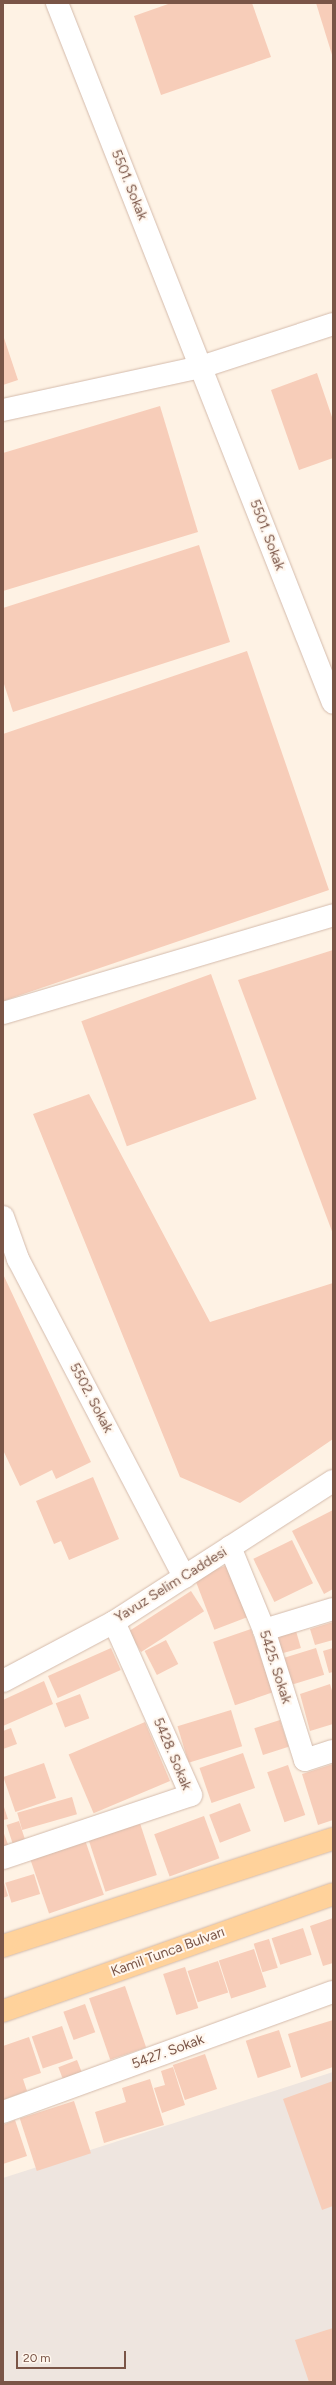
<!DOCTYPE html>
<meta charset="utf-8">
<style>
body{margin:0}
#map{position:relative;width:336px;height:2385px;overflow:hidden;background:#fef2e4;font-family:Figtree,sans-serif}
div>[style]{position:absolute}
.industrial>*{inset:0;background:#eee5df}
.building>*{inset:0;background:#f7cdb9;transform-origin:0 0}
.roads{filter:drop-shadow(0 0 1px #d4bbac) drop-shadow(0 0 1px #d4bbac)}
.minor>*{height:22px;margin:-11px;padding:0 11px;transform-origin:11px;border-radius:11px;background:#fff}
.tertiary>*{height:22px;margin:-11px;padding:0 11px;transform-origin:11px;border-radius:11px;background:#fff}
.primary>*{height:22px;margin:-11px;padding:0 11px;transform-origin:11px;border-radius:11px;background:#ffd29b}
span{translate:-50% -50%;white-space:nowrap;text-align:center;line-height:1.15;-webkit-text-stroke:4px #fff6ed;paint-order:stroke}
.street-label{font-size:14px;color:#7a5547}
.frame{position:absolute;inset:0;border:4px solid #7a5547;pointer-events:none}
.scale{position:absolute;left:16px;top:2351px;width:110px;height:18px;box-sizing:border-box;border:2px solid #7a5547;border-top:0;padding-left:5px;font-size:12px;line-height:14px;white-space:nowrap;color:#7a5547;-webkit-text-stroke:3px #fff6ed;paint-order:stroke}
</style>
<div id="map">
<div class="industrial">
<div style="clip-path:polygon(333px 2072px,333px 2382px,3px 2382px,3px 2178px)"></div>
</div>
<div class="building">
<div style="clip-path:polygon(171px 3px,252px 3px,271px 57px,161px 95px,134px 16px)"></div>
<div style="clip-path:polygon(316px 3px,333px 3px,333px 58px)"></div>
<div style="clip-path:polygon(3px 335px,18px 380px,3px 385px)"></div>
<div style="clip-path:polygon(317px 373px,333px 420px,333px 458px,299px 470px,271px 390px)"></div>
<div style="clip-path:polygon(160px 406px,198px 532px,3px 591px,3px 453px)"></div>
<div style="clip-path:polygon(199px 545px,230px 642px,13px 712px,3px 681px,3px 608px)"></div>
<div style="clip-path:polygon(247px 651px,329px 890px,3px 1001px,3px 734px)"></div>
<div style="clip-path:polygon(333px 950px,333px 1234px,238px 980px)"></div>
<div style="left:211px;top:974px;width:133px;height:138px;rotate:70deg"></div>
<div style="clip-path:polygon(89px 1094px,210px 1322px,333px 1283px,333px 1439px,240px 1503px,180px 1477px,33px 1114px)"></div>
<div style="clip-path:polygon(3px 1274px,91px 1462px,56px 1479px,52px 1470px,20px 1486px,3px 1450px)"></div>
<div style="clip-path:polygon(93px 1477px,119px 1539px,69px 1560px,61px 1541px,54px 1544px,36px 1501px)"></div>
<div style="clip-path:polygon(333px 1510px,333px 1589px,324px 1594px,292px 1531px)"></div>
<div style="left:292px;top:1540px;width:48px;height:43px;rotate:64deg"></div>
<div style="left:227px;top:1565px;width:56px;height:35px;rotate:69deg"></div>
<div style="left:191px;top:1591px;width:24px;height:75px;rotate:57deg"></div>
<div style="clip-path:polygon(333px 1622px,333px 1640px,315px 1645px,310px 1629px)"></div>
<div style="left:294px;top:1624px;width:25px;height:21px;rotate:74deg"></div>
<div style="left:251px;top:1629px;width:67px;height:40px;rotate:71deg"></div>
<div style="left:166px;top:1640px;width:27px;height:24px;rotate:63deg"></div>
<div style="left:111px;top:1648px;width:24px;height:69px;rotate:66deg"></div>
<div style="left:316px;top:1648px;width:28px;height:34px;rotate:73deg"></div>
<div style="clip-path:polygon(333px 1648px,333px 1672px,329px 1673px,323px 1651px)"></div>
<div style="clip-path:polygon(44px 1681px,53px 1704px,3px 1726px,3px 1700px)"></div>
<div style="clip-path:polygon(330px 1684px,333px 1694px,333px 1724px,310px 1731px,300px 1694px)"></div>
<div style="left:80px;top:1694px;width:26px;height:26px;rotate:69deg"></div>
<div style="left:231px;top:1710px;width:38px;height:56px;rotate:73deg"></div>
<div style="left:280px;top:1720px;width:28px;height:27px;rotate:72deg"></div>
<div style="left:145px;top:1722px;width:64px;height:83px;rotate:67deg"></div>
<div style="clip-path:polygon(11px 1728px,17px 1744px,3px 1749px,3px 1731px)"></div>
<div style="left:243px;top:1753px;width:37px;height:46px;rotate:71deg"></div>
<div style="left:44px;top:1763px;width:37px;height:43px;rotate:71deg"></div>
<div style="clip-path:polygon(333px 1764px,333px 1820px,318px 1825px,302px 1774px)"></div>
<div style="left:288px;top:1765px;width:53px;height:22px;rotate:71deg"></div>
<div style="left:72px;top:1797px;width:18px;height:57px;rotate:74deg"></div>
<div style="left:240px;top:1803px;width:30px;height:33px;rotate:69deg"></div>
<div style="clip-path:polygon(3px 1804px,8px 1819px,3px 1820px)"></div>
<div style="left:204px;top:1816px;width:45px;height:53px;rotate:70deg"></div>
<div style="left:138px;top:1817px;width:61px;height:54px;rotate:72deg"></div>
<div style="left:19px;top:1821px;width:26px;height:13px;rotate:72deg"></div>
<div style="clip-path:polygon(3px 1831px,10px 1850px,3px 1852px)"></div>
<div style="left:84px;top:1837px;width:61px;height:58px;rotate:71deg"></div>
<div style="left:34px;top:1874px;width:21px;height:30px;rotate:73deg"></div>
<div style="clip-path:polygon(3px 1880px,8px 1896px,3px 1898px)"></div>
<div style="clip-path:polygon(333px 1918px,333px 1963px,323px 1966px,310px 1926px)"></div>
<div style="left:303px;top:1928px;width:28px;height:33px;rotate:72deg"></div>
<div style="left:269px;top:1939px;width:30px;height:16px;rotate:73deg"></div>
<div style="left:254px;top:1949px;width:40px;height:37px;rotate:72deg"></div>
<div style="left:218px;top:1961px;width:33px;height:32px;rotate:72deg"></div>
<div style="left:185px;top:1967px;width:43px;height:23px;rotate:72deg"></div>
<div style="left:125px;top:1986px;width:65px;height:38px;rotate:71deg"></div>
<div style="left:85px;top:2004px;width:30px;height:23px;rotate:70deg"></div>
<div style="clip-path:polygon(333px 2020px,333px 2067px,301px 2078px,288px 2034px)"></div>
<div style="left:62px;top:2026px;width:34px;height:32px;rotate:71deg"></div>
<div style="left:279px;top:2030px;width:39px;height:35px;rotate:72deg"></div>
<div style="clip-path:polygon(29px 2037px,41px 2073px,23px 2079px,27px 2091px,3px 2100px,3px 2046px)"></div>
<div style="left:205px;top:2054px;width:37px;height:34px;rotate:71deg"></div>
<div style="left:77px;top:2060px;width:17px;height:20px;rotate:69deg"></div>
<div style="clip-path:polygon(173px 2067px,185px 2105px,162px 2113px,154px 2088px,165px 2085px,161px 2071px)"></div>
<div style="clip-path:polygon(150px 2079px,164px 2125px,104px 2143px,95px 2112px,126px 2102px,122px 2088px)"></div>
<div style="clip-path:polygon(333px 2081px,333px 2206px,322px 2210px,283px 2099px)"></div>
<div style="left:74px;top:2101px;width:55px;height:57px;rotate:72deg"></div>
<div style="clip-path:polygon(15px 2120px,27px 2156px,3px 2164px,3px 2125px)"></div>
<div style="clip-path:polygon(333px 2328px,333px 2382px,309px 2382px,295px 2340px)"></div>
</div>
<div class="roads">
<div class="minor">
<div style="left:3px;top:410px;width:203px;rotate:-12.3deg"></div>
<div style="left:201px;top:367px;width:139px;rotate:-18deg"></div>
<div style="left:3px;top:1013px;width:344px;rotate:-16.5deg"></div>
<div style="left:3px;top:1217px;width:45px;rotate:70.3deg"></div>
<div style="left:18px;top:1259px;width:359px;rotate:62.4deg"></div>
<div style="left:230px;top:1547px;width:90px;rotate:67.7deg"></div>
<div style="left:264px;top:1630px;width:136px;rotate:72.5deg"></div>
<div style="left:305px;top:1760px;width:29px;rotate:-18deg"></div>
<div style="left:264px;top:1630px;width:72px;rotate:-16.9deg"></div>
<div style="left:3px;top:1858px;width:198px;rotate:-18.5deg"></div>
<div style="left:191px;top:1795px;width:189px;rotate:-114deg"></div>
<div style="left:3px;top:2112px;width:351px;rotate:-20deg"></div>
</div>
<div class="tertiary">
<div style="left:57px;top:3px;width:752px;rotate:68.48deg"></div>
<div style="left:3px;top:1681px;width:126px;rotate:-28deg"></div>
<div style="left:114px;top:1622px;width:260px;rotate:-32.8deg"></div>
</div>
<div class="primary">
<div style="left:3px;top:1946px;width:347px;rotate:-18deg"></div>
<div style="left:3px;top:2011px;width:350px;rotate:-19.5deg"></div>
</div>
</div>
<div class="street-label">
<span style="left:129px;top:185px;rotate:68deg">5501. Sokak</span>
<span style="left:267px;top:535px;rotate:69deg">5501. Sokak</span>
<span style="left:91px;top:1398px;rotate:62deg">5502. Sokak</span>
<span style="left:171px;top:1585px;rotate:-32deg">Yavuz Selim Caddesi</span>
<span style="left:275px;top:1667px;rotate:72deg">5425. Sokak</span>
<span style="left:172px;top:1754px;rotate:67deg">5428. Sokak</span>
<span style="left:168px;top:1952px;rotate:-20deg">Kamil Tunca Bulvarı</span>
<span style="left:168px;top:2052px;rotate:-20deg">5427. Sokak</span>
</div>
<div class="frame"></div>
<div class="scale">20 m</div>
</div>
